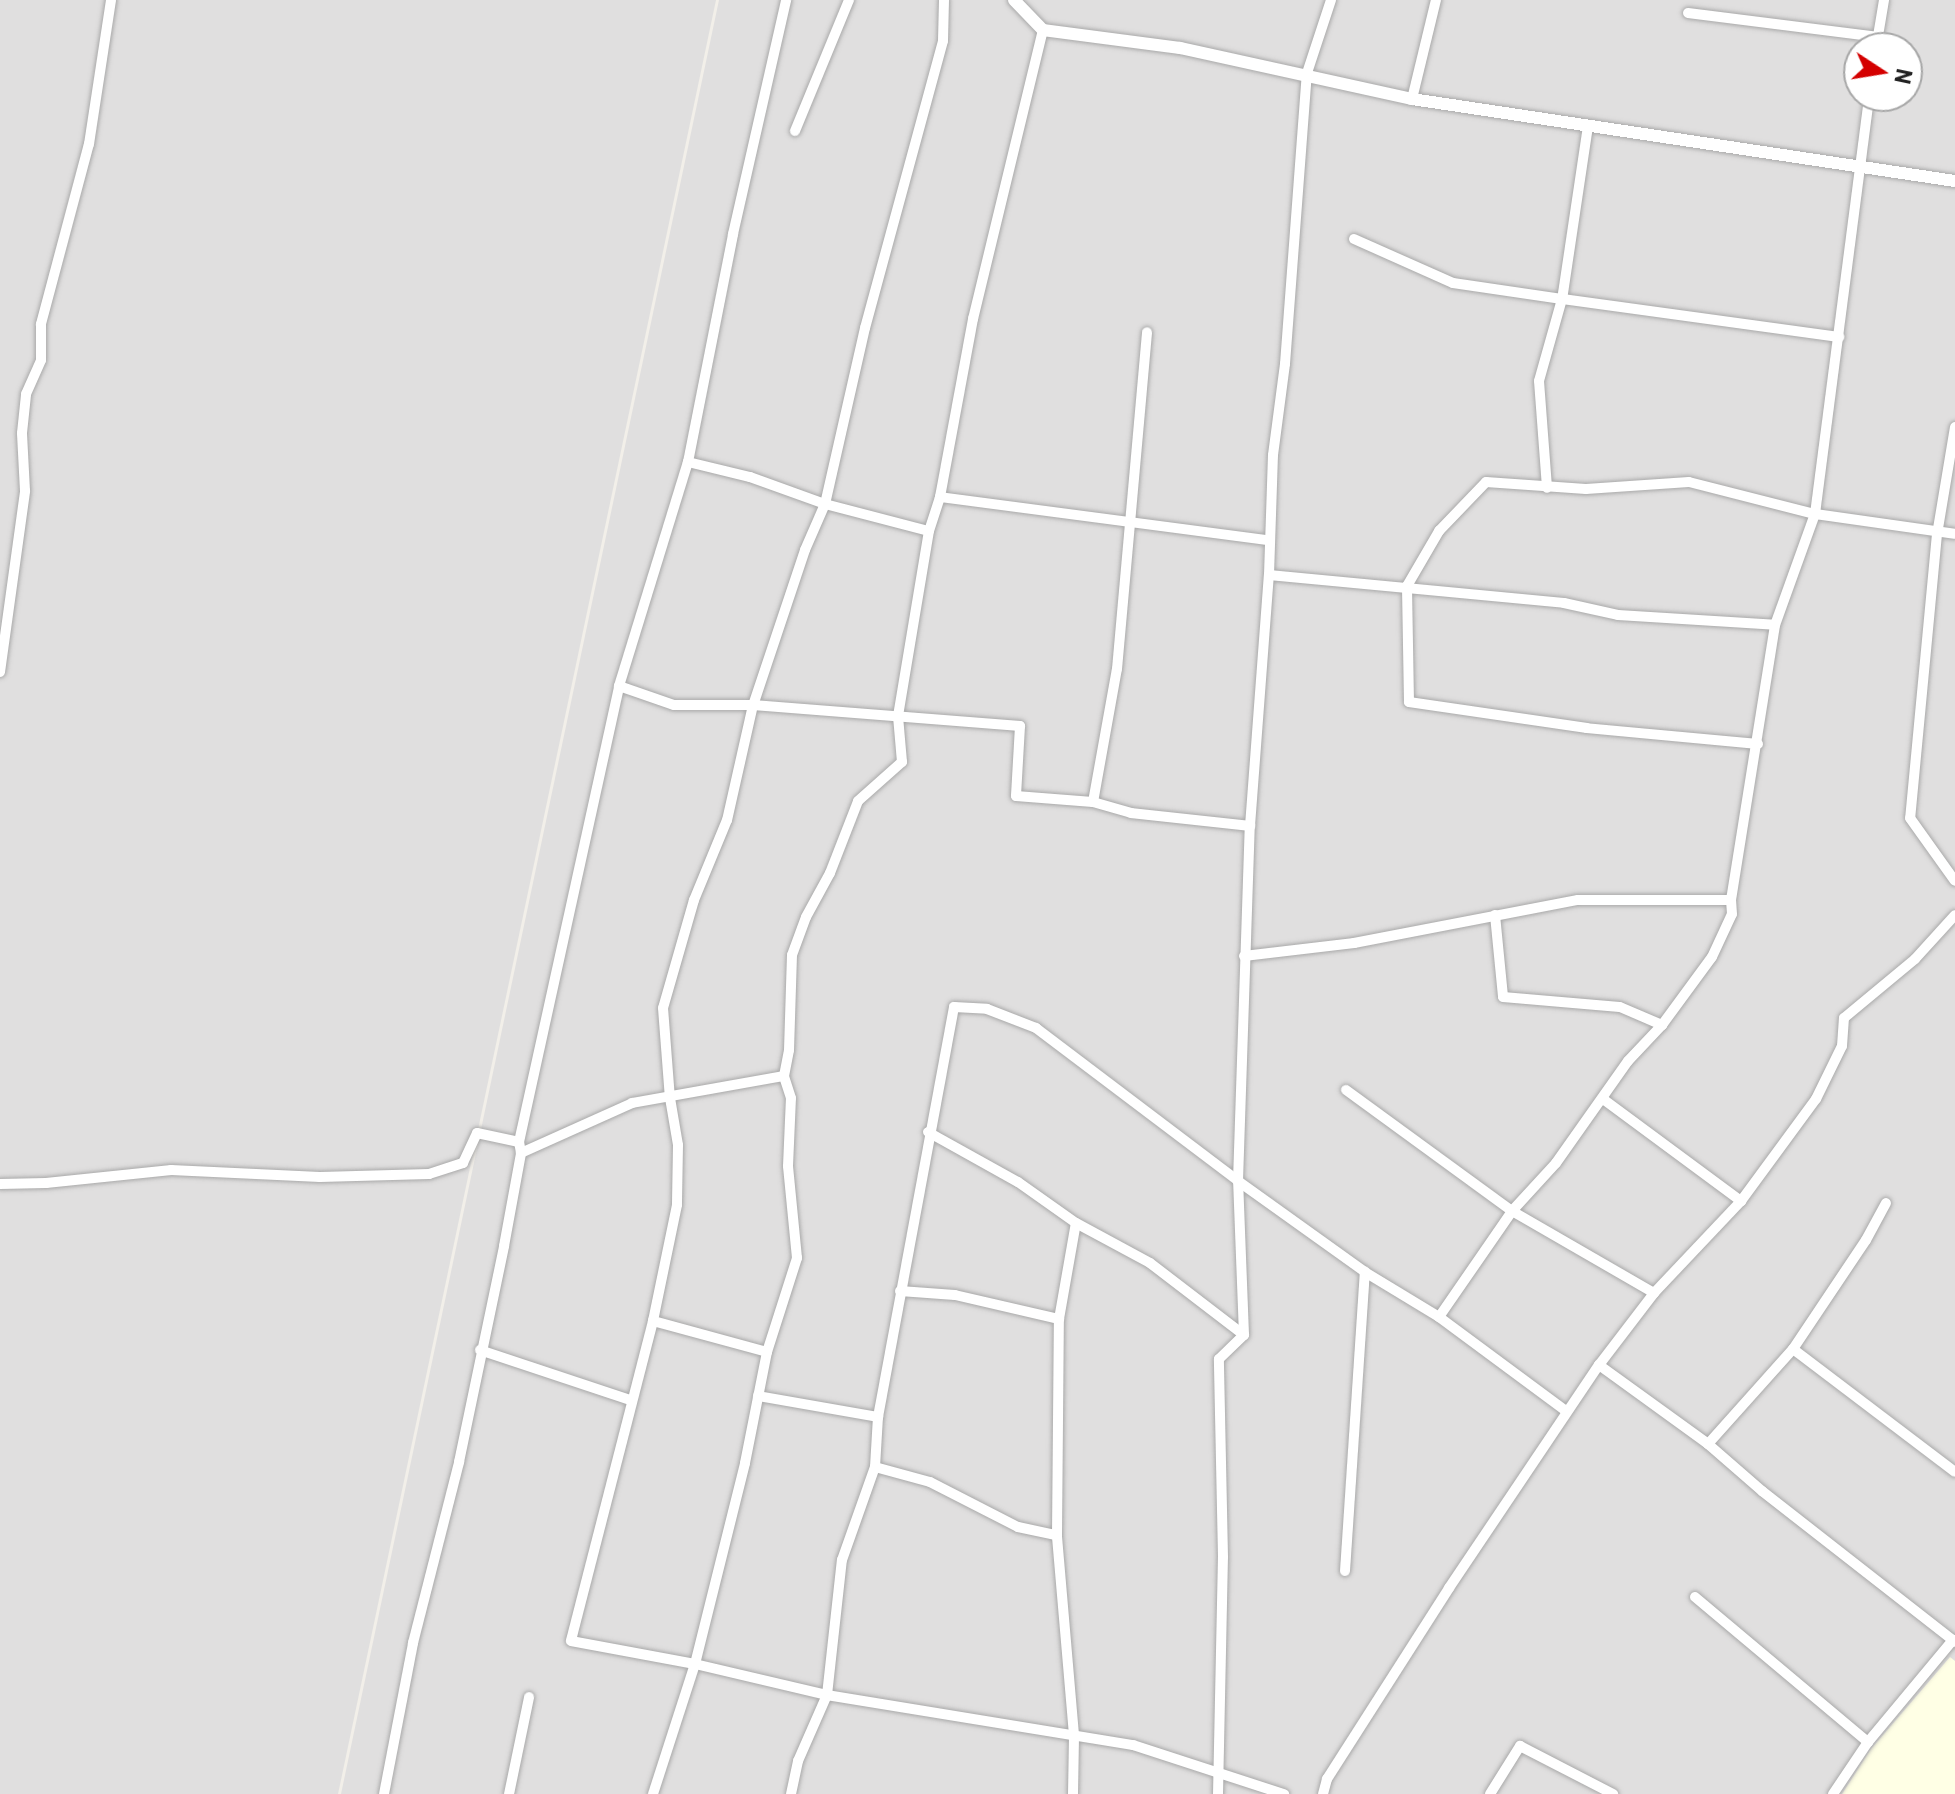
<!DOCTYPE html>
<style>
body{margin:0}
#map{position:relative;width:1955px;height:1794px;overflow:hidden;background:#f2efe9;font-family:Barlow,sans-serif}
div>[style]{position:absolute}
.residential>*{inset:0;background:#e0dfdf}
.education>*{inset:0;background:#ffffe5}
.roads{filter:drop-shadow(0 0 2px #a9a9a9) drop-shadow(0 0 2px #a9a9a9)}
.minor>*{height:10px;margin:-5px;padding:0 5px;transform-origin:5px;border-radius:5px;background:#fff}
.tertiary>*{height:12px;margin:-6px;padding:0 6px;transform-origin:6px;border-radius:6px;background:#fff}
span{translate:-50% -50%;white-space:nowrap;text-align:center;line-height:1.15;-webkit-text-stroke:6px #fff;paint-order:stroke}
.north{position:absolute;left:1843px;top:32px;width:80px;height:80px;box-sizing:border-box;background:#fff;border:2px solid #a7a7a7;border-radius:50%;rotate:102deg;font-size:22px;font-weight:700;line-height:32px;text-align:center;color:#222}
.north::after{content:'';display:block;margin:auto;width:28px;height:36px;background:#d40000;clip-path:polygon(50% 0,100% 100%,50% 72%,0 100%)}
</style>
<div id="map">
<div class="residential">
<div style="clip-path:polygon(0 0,716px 0,338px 1794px,0 1794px)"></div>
<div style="clip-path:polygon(evenodd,719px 0,1955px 0,1955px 1794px,341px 1794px,719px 0,1859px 48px,1907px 48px,1907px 96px,1859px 96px,1859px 48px)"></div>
</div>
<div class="education">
<div style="clip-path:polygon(1950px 1657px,1955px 1661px,1955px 1794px,1842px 1794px,1871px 1749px)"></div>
</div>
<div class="roads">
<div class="minor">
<div style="left:944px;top:0;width:41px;rotate:91.4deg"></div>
<div style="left:943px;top:41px;width:297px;rotate:105.2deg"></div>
<div style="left:865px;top:328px;width:180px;rotate:102.8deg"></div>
<div style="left:825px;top:504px;width:50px;rotate:113.5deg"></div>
<div style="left:805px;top:550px;width:163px;rotate:108.5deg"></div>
<div style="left:753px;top:705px;width:118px;rotate:102.7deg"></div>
<div style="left:727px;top:820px;width:87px;rotate:112.4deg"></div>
<div style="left:694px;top:900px;width:112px;rotate:106deg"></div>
<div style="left:663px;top:1008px;width:90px;rotate:85.6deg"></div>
<div style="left:670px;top:1098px;width:48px;rotate:80.3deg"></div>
<div style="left:678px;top:1145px;width:60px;rotate:91deg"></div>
<div style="left:677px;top:1205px;width:118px;rotate:101.7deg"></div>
<div style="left:653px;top:1321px;width:330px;rotate:104.4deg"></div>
<div style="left:571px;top:1641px;width:126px;rotate:10.5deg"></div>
<div style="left:695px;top:1664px;width:136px;rotate:13.2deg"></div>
<div style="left:827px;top:1695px;width:310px;rotate:9.3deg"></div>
<div style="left:1133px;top:1745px;width:159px;rotate:18deg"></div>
<div style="left:1688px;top:13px;width:192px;rotate:7.2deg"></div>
<div style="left:1876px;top:48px;width:49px;rotate:-80.5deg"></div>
<div style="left:1412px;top:99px;width:102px;rotate:-76.4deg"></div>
<div style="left:1588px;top:126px;width:175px;rotate:98.5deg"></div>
<div style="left:1562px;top:299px;width:280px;rotate:7.8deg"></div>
<div style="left:795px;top:131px;width:142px;rotate:-67.6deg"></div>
<div style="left:1354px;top:239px;width:108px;rotate:24deg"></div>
<div style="left:1453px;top:283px;width:110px;rotate:8.4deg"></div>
<div style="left:1562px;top:299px;width:85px;rotate:105.7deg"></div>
<div style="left:1539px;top:381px;width:107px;rotate:85.7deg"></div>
<div style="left:1955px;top:427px;width:109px;rotate:99.5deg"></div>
<div style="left:1937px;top:534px;width:285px;rotate:95.4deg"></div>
<div style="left:1910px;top:818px;width:77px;rotate:54.5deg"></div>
<div style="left:688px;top:462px;width:64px;rotate:13.6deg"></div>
<div style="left:750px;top:477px;width:80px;rotate:19.8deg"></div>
<div style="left:825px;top:504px;width:107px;rotate:14.6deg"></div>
<div style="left:940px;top:497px;width:331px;rotate:7.5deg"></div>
<div style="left:1269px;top:575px;width:296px;rotate:5.4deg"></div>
<div style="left:1564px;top:603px;width:55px;rotate:12.5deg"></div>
<div style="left:1618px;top:615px;width:157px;rotate:3.6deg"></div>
<div style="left:0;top:672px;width:183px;rotate:-82.1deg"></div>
<div style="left:25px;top:491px;width:58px;rotate:-93deg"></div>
<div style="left:22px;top:433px;width:39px;rotate:-84deg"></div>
<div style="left:26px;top:394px;width:37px;rotate:-66deg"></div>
<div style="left:41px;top:360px;width:36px;rotate:-90deg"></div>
<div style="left:41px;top:324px;width:186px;rotate:-75.1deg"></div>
<div style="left:89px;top:144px;width:146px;rotate:-81.3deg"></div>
<div style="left:619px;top:686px;width:58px;rotate:19.1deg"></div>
<div style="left:674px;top:705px;width:79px"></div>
<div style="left:753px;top:705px;width:268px;rotate:4.5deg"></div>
<div style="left:1020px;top:726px;width:70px;rotate:93.3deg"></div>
<div style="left:1016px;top:796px;width:77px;rotate:4.5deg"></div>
<div style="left:1093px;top:802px;width:40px;rotate:16deg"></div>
<div style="left:1131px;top:813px;width:120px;rotate:6.2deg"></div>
<div style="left:1758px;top:744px;width:172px;rotate:-174.7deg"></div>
<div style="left:1587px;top:728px;width:180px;rotate:-171.7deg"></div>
<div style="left:1409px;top:702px;width:116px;rotate:-91deg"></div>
<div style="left:1407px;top:586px;width:64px;rotate:-59.8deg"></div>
<div style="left:1439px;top:531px;width:68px;rotate:-46.2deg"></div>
<div style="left:1486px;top:482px;width:100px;rotate:4deg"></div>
<div style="left:1586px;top:489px;width:103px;rotate:-3.9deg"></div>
<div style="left:1689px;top:482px;width:130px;rotate:14.3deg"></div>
<div style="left:1815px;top:514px;width:141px;rotate:8.1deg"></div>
<div style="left:1093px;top:802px;width:135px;rotate:-79.8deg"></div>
<div style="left:1117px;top:669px;width:338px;rotate:-84.9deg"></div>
<div style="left:1495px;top:915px;width:82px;rotate:84.4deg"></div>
<div style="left:1503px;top:997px;width:117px;rotate:4.9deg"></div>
<div style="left:1620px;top:1007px;width:46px;rotate:23.2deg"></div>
<div style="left:1244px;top:956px;width:111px;rotate:-6.7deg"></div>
<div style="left:1354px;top:943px;width:228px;rotate:-10.9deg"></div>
<div style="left:1578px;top:900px;width:153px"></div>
<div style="left:1346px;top:1090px;width:205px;rotate:36.1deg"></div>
<div style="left:1512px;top:1211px;width:164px;rotate:30deg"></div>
<div style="left:1603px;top:1099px;width:172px;rotate:36.5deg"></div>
<div style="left:928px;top:1132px;width:103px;rotate:29.1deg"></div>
<div style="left:1018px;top:1182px;width:71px;rotate:35.3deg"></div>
<div style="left:1076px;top:1223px;width:84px;rotate:28.4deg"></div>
<div style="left:1150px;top:1263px;width:118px;rotate:37.5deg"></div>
<div style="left:521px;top:1153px;width:122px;rotate:-24.2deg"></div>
<div style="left:632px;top:1103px;width:154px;rotate:-10.1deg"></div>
<div style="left:0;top:1184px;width:46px;rotate:-1.2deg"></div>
<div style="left:46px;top:1183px;width:126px;rotate:-5.9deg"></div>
<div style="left:171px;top:1170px;width:149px;rotate:2.7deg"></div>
<div style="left:320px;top:1177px;width:109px;rotate:-1.6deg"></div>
<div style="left:429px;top:1174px;width:36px;rotate:-18deg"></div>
<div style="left:463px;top:1163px;width:33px;rotate:-65deg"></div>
<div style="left:477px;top:1133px;width:43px;rotate:12.1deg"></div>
<div style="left:900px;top:1291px;width:55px;rotate:4.2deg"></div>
<div style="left:955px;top:1295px;width:107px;rotate:13deg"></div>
<div style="left:1439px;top:1317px;width:129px;rotate:-55.4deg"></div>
<div style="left:1512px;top:1211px;width:65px;rotate:-47.5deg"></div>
<div style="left:1556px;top:1163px;width:125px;rotate:-54.8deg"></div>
<div style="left:1628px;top:1061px;width:50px;rotate:-46.6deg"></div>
<div style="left:1662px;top:1025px;width:84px;rotate:-53.7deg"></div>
<div style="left:1712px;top:957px;width:47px;rotate:-65.1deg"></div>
<div style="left:1732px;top:914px;width:14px;rotate:-94deg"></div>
<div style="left:1731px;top:900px;width:278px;rotate:-80.9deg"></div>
<div style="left:1775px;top:625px;width:118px;rotate:-70.2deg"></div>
<div style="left:1815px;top:514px;width:421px;rotate:-82.6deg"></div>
<div style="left:653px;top:1321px;width:118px;rotate:15.2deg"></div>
<div style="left:1793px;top:1349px;width:203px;rotate:37.2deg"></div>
<div style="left:480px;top:1350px;width:158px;rotate:18.4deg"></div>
<div style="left:1599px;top:1365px;width:135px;rotate:35.9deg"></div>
<div style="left:1708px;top:1444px;width:72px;rotate:41deg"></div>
<div style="left:1762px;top:1491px;width:245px;rotate:38deg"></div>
<div style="left:758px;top:1396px;width:122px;rotate:9.9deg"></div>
<div style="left:1708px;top:1444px;width:127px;rotate:-48.2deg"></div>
<div style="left:1793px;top:1349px;width:131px;rotate:-56.2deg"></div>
<div style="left:1866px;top:1240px;width:42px;rotate:-61.6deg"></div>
<div style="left:875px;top:1467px;width:57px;rotate:15.3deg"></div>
<div style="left:930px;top:1482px;width:99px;rotate:27.1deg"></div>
<div style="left:1018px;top:1527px;width:40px;rotate:12deg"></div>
<div style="left:1345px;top:1571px;width:300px;rotate:-86.2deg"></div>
<div style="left:1695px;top:1597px;width:226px;rotate:40deg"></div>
<div style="left:384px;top:1794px;width:154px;rotate:-79.1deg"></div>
<div style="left:413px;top:1643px;width:187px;rotate:-75.7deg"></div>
<div style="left:459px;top:1462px;width:221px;rotate:-78.2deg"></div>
<div style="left:504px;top:1246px;width:95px;rotate:-79.6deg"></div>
<div style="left:521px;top:1153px;width:11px;rotate:-100deg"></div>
<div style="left:519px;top:1142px;width:467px;rotate:-77.6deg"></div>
<div style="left:619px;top:686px;width:234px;rotate:-72.9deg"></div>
<div style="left:688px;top:462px;width:232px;rotate:-78.8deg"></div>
<div style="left:733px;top:234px;width:240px;rotate:-77.2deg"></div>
<div style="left:509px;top:1794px;width:99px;rotate:-78.3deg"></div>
<div style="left:653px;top:1794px;width:137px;rotate:-72.1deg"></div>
<div style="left:695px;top:1664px;width:207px;rotate:-76deg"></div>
<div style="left:745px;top:1463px;width:113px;rotate:-78.8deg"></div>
<div style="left:767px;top:1352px;width:99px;rotate:-72.3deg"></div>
<div style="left:797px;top:1258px;width:92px;rotate:-95.6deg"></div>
<div style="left:788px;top:1166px;width:68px;rotate:-87.5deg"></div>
<div style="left:791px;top:1098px;width:23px;rotate:-108deg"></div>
<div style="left:784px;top:1076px;width:26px;rotate:-79deg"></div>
<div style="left:789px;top:1050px;width:95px;rotate:-88.2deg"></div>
<div style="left:792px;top:955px;width:40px;rotate:-69.8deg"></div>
<div style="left:806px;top:917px;width:50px;rotate:-61.4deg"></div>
<div style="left:830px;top:873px;width:77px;rotate:-68.7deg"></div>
<div style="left:858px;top:801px;width:59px;rotate:-41.6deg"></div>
<div style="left:902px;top:762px;width:46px;rotate:-95deg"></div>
<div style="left:898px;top:716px;width:188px;rotate:-80.5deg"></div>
<div style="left:929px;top:531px;width:36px;rotate:-72deg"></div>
<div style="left:940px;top:497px;width:181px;rotate:-79.5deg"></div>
<div style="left:973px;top:319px;width:297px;rotate:-76.4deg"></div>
<div style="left:791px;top:1794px;width:34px;rotate:-78deg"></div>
<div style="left:798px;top:1761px;width:72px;rotate:-66.3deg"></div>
<div style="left:827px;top:1695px;width:136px;rotate:-83.7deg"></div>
<div style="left:842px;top:1560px;width:99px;rotate:-70.5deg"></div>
<div style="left:875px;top:1467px;width:50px;rotate:-86.6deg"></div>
<div style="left:878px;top:1417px;width:417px;rotate:-79.5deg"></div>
<div style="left:954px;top:1007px;width:33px;rotate:3deg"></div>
<div style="left:987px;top:1009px;width:53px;rotate:21.2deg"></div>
<div style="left:1036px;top:1028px;width:253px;rotate:37.1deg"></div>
<div style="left:1238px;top:1181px;width:156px;rotate:35.6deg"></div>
<div style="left:1365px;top:1272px;width:87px;rotate:31.3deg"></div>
<div style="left:1439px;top:1317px;width:158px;rotate:36.5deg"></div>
<div style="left:1073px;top:1794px;width:59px;rotate:-89deg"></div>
<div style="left:1074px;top:1735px;width:201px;rotate:-94.9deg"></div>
<div style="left:1057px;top:1535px;width:216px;rotate:-89.5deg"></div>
<div style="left:1059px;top:1319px;width:97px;rotate:-80deg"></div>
<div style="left:1218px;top:1794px;width:237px;rotate:-88.8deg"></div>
<div style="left:1223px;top:1557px;width:198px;rotate:-91.2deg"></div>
<div style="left:1219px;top:1359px;width:35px;rotate:-44deg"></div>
<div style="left:1244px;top:1335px;width:154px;rotate:-92.2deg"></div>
<div style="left:1238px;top:1181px;width:355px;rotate:-88.1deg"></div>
<div style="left:1250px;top:826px;width:252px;rotate:-85.7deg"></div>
<div style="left:1269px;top:575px;width:120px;rotate:-88.1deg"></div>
<div style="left:1273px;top:455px;width:92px;rotate:-82.5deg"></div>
<div style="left:1285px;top:364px;width:292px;rotate:-85.7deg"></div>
<div style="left:1307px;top:73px;width:77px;rotate:-71.8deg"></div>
<div style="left:1323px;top:1794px;width:16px;rotate:-75deg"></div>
<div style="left:1327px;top:1779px;width:227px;rotate:-57.4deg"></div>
<div style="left:1449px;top:1588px;width:269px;rotate:-56.1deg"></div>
<div style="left:1599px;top:1365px;width:91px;rotate:-52.6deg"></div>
<div style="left:1654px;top:1293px;width:127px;rotate:-46.6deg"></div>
<div style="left:1741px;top:1201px;width:127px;rotate:-53.7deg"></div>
<div style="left:1816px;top:1099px;width:59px;rotate:-63.9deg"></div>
<div style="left:1842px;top:1046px;width:28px;rotate:-86deg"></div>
<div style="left:1844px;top:1018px;width:92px;rotate:-39.7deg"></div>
<div style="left:1915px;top:959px;width:59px;rotate:-47.7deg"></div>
<div style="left:1490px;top:1794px;width:57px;rotate:-58deg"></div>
<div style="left:1520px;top:1746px;width:105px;rotate:27.3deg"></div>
<div style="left:1833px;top:1794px;width:63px;rotate:-56.1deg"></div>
<div style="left:1868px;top:1742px;width:133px;rotate:-50.2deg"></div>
</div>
<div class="tertiary">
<div style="left:1014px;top:0;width:42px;rotate:46deg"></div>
<div style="left:1043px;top:30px;width:138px;rotate:7.5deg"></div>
<div style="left:1180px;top:48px;width:238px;rotate:12.4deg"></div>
<div style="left:1412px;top:99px;width:549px;rotate:8.59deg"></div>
</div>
</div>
<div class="north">N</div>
</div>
